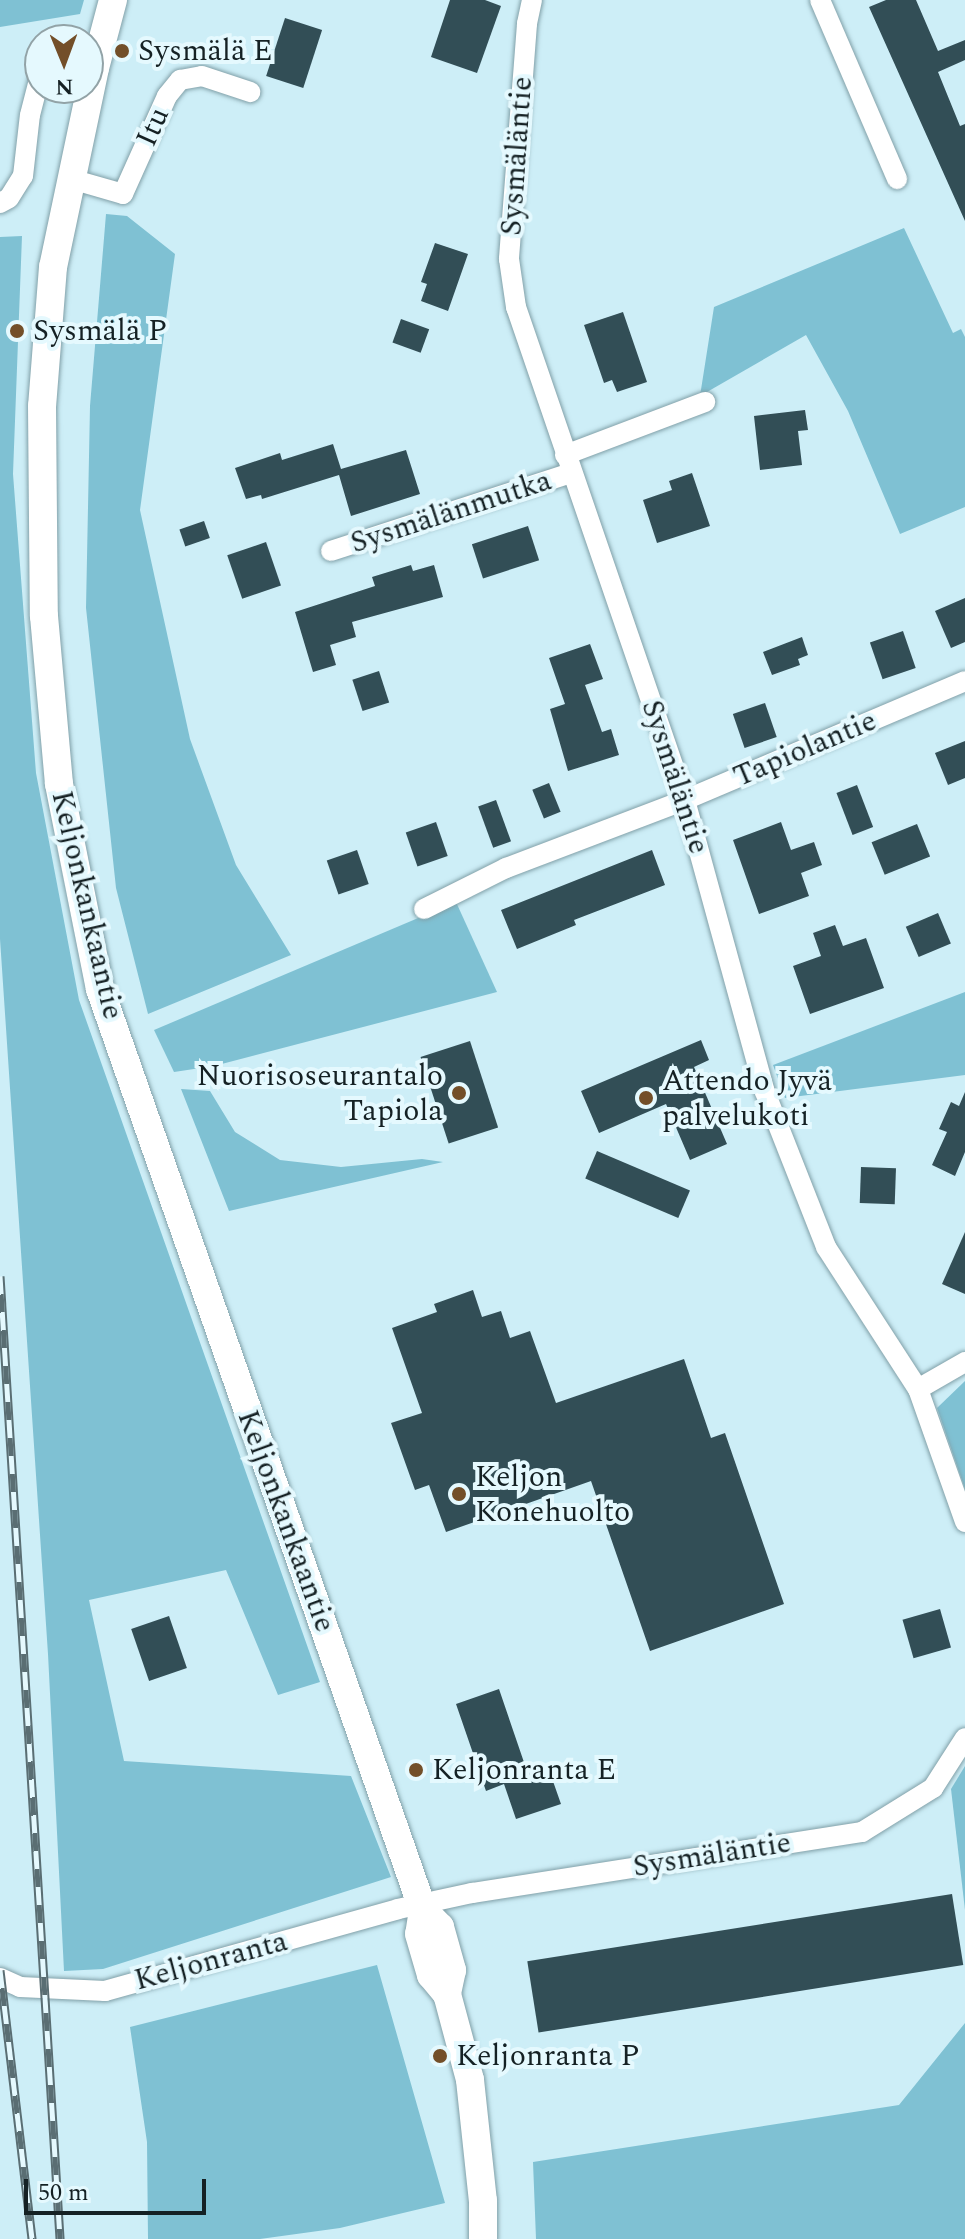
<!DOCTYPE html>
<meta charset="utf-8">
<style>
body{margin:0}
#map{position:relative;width:965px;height:2239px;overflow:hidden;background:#cdeef7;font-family:Spectral,serif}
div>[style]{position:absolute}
.green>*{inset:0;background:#7fc1d3}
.building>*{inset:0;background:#324e56;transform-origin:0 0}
.roads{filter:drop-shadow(0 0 2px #81a0a8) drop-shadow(0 0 2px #81a0a8)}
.street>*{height:20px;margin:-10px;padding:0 10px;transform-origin:10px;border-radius:10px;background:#fff}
.secondary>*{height:28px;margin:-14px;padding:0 14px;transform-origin:14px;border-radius:14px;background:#fff}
.rail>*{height:9px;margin-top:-4.5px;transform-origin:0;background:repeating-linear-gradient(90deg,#e5f9fe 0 18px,#5a6e73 0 36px);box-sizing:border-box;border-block:2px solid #5a6e73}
.dots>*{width:22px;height:22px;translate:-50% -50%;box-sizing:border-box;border:4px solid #e5f9fe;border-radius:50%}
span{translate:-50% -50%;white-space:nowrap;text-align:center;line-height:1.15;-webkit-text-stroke:8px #e5f9fe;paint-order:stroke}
.poi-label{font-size:30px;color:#152124}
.left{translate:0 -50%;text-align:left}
.right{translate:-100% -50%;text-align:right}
.street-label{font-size:30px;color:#152124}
.north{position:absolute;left:24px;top:24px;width:80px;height:80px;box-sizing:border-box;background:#e5f9fe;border:2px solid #92a3a7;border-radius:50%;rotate:179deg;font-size:22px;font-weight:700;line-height:32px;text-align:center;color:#152124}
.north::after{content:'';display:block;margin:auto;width:28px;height:36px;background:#734f29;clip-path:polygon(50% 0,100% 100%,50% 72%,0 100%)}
.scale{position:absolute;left:24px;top:2179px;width:182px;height:36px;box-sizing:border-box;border:4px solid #152124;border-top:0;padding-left:10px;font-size:24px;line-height:28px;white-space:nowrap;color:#152124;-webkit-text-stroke:6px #e5f9fe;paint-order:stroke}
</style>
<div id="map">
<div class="green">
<div style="clip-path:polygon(0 0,84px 0,80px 14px,0 27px)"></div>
<div style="clip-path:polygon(106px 214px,127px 216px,175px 254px,140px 510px,190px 739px,236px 865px,291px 955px,148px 1014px,116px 888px,86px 608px,90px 406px)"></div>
<div style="clip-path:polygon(904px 228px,953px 333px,961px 329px,965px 337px,965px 507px,900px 534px,848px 411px,806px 335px,700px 396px,714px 307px)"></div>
<div style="clip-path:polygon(22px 236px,13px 474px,36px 773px,79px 1000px,320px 1682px,278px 1695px,226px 1570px,89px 1600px,124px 1761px,351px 1776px,391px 1877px,103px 1969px,64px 1971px,48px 1654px,0 939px,0 237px)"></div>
<div style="clip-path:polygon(456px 902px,497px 992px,214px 1066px,174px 1072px,154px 1030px)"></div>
<div style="clip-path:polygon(965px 992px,965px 1075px,785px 1098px,773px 1065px)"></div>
<div style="clip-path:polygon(181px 1089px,210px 1091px,235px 1132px,280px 1160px,341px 1167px,422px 1159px,443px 1162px,229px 1211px)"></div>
<div style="clip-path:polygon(965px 1381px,965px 1489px,937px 1408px)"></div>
<div style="clip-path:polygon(965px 1766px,965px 1910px,951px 1789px)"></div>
<div style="clip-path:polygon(377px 1965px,445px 2203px,340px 2228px,260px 2239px,148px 2239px,147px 2142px,130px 2027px)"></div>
<div style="clip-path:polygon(965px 2023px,965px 2239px,536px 2239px,533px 2162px,899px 2105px)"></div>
</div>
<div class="building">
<div style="clip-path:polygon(450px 0,485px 0,501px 6px,477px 73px,431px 57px)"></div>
<div style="clip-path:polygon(886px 0,916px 0,938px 51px,965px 40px,965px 60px,938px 72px,960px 126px,965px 124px,965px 221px,869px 7px)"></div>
<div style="left:285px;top:18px;width:39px;height:61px;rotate:18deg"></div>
<div style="clip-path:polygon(435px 243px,468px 254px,448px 311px,421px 301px,427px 284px,421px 282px)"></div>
<div style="clip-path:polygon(623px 312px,647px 382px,617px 392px,612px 380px,604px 383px,584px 325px)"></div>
<div style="left:401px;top:319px;width:30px;height:25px;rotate:20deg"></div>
<div style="clip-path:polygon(805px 410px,808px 430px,798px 431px,802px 465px,760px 470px,754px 416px)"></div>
<div style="clip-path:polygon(333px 444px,341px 469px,406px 450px,420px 494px,351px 516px,339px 475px,262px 499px,261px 495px,246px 499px,235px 468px,280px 453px,282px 460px)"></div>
<div style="clip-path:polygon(692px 473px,710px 526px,657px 543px,643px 500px,672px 490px,669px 481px)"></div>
<div style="left:204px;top:521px;width:18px;height:26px;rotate:71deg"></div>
<div style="left:528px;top:526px;width:36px;height:59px;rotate:72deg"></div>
<div style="left:266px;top:542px;width:46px;height:41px;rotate:71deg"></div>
<div style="clip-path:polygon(411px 565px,413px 571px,434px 565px,443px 597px,352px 622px,356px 637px,330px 645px,336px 665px,313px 672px,295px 612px,375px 586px,372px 577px)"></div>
<div style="clip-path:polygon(965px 598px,965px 642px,951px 648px,935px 611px)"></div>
<div style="left:903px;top:631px;width:39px;height:35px;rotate:71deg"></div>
<div style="clip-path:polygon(802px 637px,808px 655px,798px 659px,800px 665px,772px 675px,763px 652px)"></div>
<div style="clip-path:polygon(590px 644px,603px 679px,585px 685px,602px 732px,611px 729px,619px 755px,568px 771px,550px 709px,565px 704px,549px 658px)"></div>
<div style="left:379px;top:671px;width:33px;height:28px;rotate:72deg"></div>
<div style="left:765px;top:703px;width:36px;height:34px;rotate:71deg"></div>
<div style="clip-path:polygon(965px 741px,965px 778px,948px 785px,935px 753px)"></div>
<div style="left:549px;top:783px;width:31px;height:18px;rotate:68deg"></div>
<div style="left:857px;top:785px;width:45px;height:22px;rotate:69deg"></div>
<div style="left:496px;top:800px;width:44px;height:19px;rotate:70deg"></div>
<div style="left:436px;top:822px;width:36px;height:32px;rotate:71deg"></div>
<div style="clip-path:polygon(781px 822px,791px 850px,814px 842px,822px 865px,801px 873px,809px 896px,759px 914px,733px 840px)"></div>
<div style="left:917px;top:824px;width:35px;height:49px;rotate:68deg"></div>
<div style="left:357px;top:850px;width:36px;height:32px;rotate:71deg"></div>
<div style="clip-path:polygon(652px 850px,665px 885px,574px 920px,576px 925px,517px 949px,501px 910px)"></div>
<div style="left:938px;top:913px;width:33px;height:35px;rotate:67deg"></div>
<div style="clip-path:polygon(835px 925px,843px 946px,866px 938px,884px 988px,810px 1014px,793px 966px,821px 956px,813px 933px)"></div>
<div style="clip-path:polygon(701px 1040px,709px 1060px,694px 1067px,727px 1144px,690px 1160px,666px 1104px,599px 1133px,581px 1091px)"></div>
<div style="left:470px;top:1041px;width:91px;height:52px;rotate:72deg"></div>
<div style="clip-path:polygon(965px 1092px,965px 1152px,955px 1176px,932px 1165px,947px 1132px,939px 1129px,951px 1102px,959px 1106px)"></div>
<div style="left:597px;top:1151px;width:101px;height:30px;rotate:23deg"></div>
<div style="left:861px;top:1167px;width:35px;height:36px;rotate:2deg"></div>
<div style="clip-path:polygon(965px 1232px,965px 1294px,942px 1284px)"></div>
<div style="clip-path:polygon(473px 1290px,482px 1317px,501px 1311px,510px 1338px,530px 1331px,556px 1403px,684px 1359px,711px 1438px,725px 1433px,784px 1604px,650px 1651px,591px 1481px,446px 1532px,429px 1485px,415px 1490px,391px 1423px,422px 1413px,392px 1328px,437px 1312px,434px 1304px)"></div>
<div style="left:940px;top:1609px;width:40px;height:39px;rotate:74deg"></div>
<div style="left:169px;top:1616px;width:55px;height:40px;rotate:71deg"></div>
<div style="clip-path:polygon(499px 1689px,528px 1774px,548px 1767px,561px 1804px,516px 1819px,504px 1784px,486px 1791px,456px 1704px)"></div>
<div style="left:952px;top:1894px;width:72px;height:430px;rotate:81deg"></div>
</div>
<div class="roads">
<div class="street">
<div style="left:532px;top:0;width:25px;rotate:102deg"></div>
<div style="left:527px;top:24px;width:236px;rotate:94.4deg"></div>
<div style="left:509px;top:259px;width:49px;rotate:81.7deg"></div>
<div style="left:516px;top:307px;width:521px;rotate:71.08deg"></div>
<div style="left:685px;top:800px;width:303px;rotate:74.7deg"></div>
<div style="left:765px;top:1092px;width:167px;rotate:68.5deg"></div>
<div style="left:826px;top:1247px;width:169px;rotate:57.1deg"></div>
<div style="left:918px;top:1389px;width:141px;rotate:70.5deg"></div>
<div style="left:820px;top:0;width:195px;rotate:66.7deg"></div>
<div style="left:71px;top:179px;width:54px;rotate:16.1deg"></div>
<div style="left:123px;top:194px;width:107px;rotate:-65.8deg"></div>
<div style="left:167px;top:96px;width:21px;rotate:-51deg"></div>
<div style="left:180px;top:80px;width:22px;rotate:-10deg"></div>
<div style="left:202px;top:76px;width:51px;rotate:18.4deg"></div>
<div style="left:0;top:203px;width:10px;rotate:-29deg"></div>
<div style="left:9px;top:198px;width:26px;rotate:-58deg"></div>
<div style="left:23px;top:176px;width:61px;rotate:-83.5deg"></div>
<div style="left:30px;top:115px;width:40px;rotate:-75.6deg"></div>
<div style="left:565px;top:455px;width:150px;rotate:-20.7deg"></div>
<div style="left:331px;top:551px;width:252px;rotate:-18deg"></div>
<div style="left:424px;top:909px;width:92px;rotate:-26.6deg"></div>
<div style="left:506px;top:868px;width:191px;rotate:-20.8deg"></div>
<div style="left:685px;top:800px;width:304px;rotate:-23deg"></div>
<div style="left:918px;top:1389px;width:54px;rotate:-29.9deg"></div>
<div style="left:0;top:1978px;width:22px;rotate:24deg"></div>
<div style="left:20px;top:1987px;width:85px;rotate:2.7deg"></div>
<div style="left:105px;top:1991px;width:304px;rotate:-15.6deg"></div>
<div style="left:398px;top:1909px;width:76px;rotate:-12.2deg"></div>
<div style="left:472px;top:1893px;width:395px;rotate:-8.9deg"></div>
<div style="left:862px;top:1832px;width:84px;rotate:-31.8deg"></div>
<div style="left:933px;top:1788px;width:59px;rotate:-57.4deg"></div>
</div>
<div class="secondary">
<div style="left:113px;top:0;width:70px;rotate:104.8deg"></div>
<div style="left:95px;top:68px;width:203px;rotate:101.9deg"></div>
<div style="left:53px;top:267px;width:139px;rotate:94.5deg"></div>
<div style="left:42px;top:406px;width:210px;rotate:89.5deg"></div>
<div style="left:44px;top:616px;width:169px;rotate:84.9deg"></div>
<div style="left:59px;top:784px;width:209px;rotate:78.7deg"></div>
<div style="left:100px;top:989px;width:976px;rotate:70.67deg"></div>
<div style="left:423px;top:1910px;width:24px;rotate:45deg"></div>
<div style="left:440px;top:1927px;width:45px;rotate:74.4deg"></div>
<div style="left:452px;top:1970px;width:25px;rotate:102deg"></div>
<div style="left:423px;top:1910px;width:24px;rotate:99deg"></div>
<div style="left:419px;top:1934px;width:43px;rotate:73.7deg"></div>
<div style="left:431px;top:1975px;width:25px;rotate:50deg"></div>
<div style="left:447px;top:1994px;width:89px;rotate:75deg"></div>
<div style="left:470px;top:2080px;width:122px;rotate:83.9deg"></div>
<div style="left:483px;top:2201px;width:38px;rotate:90deg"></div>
</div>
</div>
<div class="rail">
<div style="left:0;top:1276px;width:965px;rotate:86.43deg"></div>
<div style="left:0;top:1970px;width:271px;rotate:83.2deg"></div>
</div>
<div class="dots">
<div style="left:122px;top:51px;background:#734f29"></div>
<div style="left:17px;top:331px;background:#734f29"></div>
<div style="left:459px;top:1093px;background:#734f29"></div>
<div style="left:646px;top:1098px;background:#734f29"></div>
<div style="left:459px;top:1494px;background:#734f29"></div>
<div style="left:416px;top:1770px;background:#734f29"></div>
<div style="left:440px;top:2056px;background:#734f29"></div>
</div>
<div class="poi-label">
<span class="left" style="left:138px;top:51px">Sysmälä E</span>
<span class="left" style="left:33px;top:331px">Sysmälä P</span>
<span class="right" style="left:443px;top:1093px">Nuorisoseurantalo<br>Tapiola</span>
<span class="left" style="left:662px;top:1098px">Attendo Jyvä<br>palvelukoti</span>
<span class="left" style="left:475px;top:1494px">Keljon<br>Konehuolto</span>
<span class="left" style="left:432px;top:1770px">Keljonranta E</span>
<span class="left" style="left:456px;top:2056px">Keljonranta P</span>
</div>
<div class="street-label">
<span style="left:153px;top:127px;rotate:-66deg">Itu</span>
<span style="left:517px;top:156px;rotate:-86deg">Sysmäläntie</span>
<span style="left:451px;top:512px;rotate:-18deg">Sysmälänmutka</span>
<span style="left:805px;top:749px;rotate:-23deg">Tapiolantie</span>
<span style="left:675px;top:777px;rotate:72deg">Sysmäläntie</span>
<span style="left:87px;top:905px;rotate:77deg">Keljonkankaantie</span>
<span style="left:286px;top:1521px;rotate:70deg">Keljonkankaantie</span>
<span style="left:712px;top:1855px;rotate:-9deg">Sysmäläntie</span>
<span style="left:211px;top:1961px;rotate:-15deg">Keljonranta</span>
</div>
<div class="north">N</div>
<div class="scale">50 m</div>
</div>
